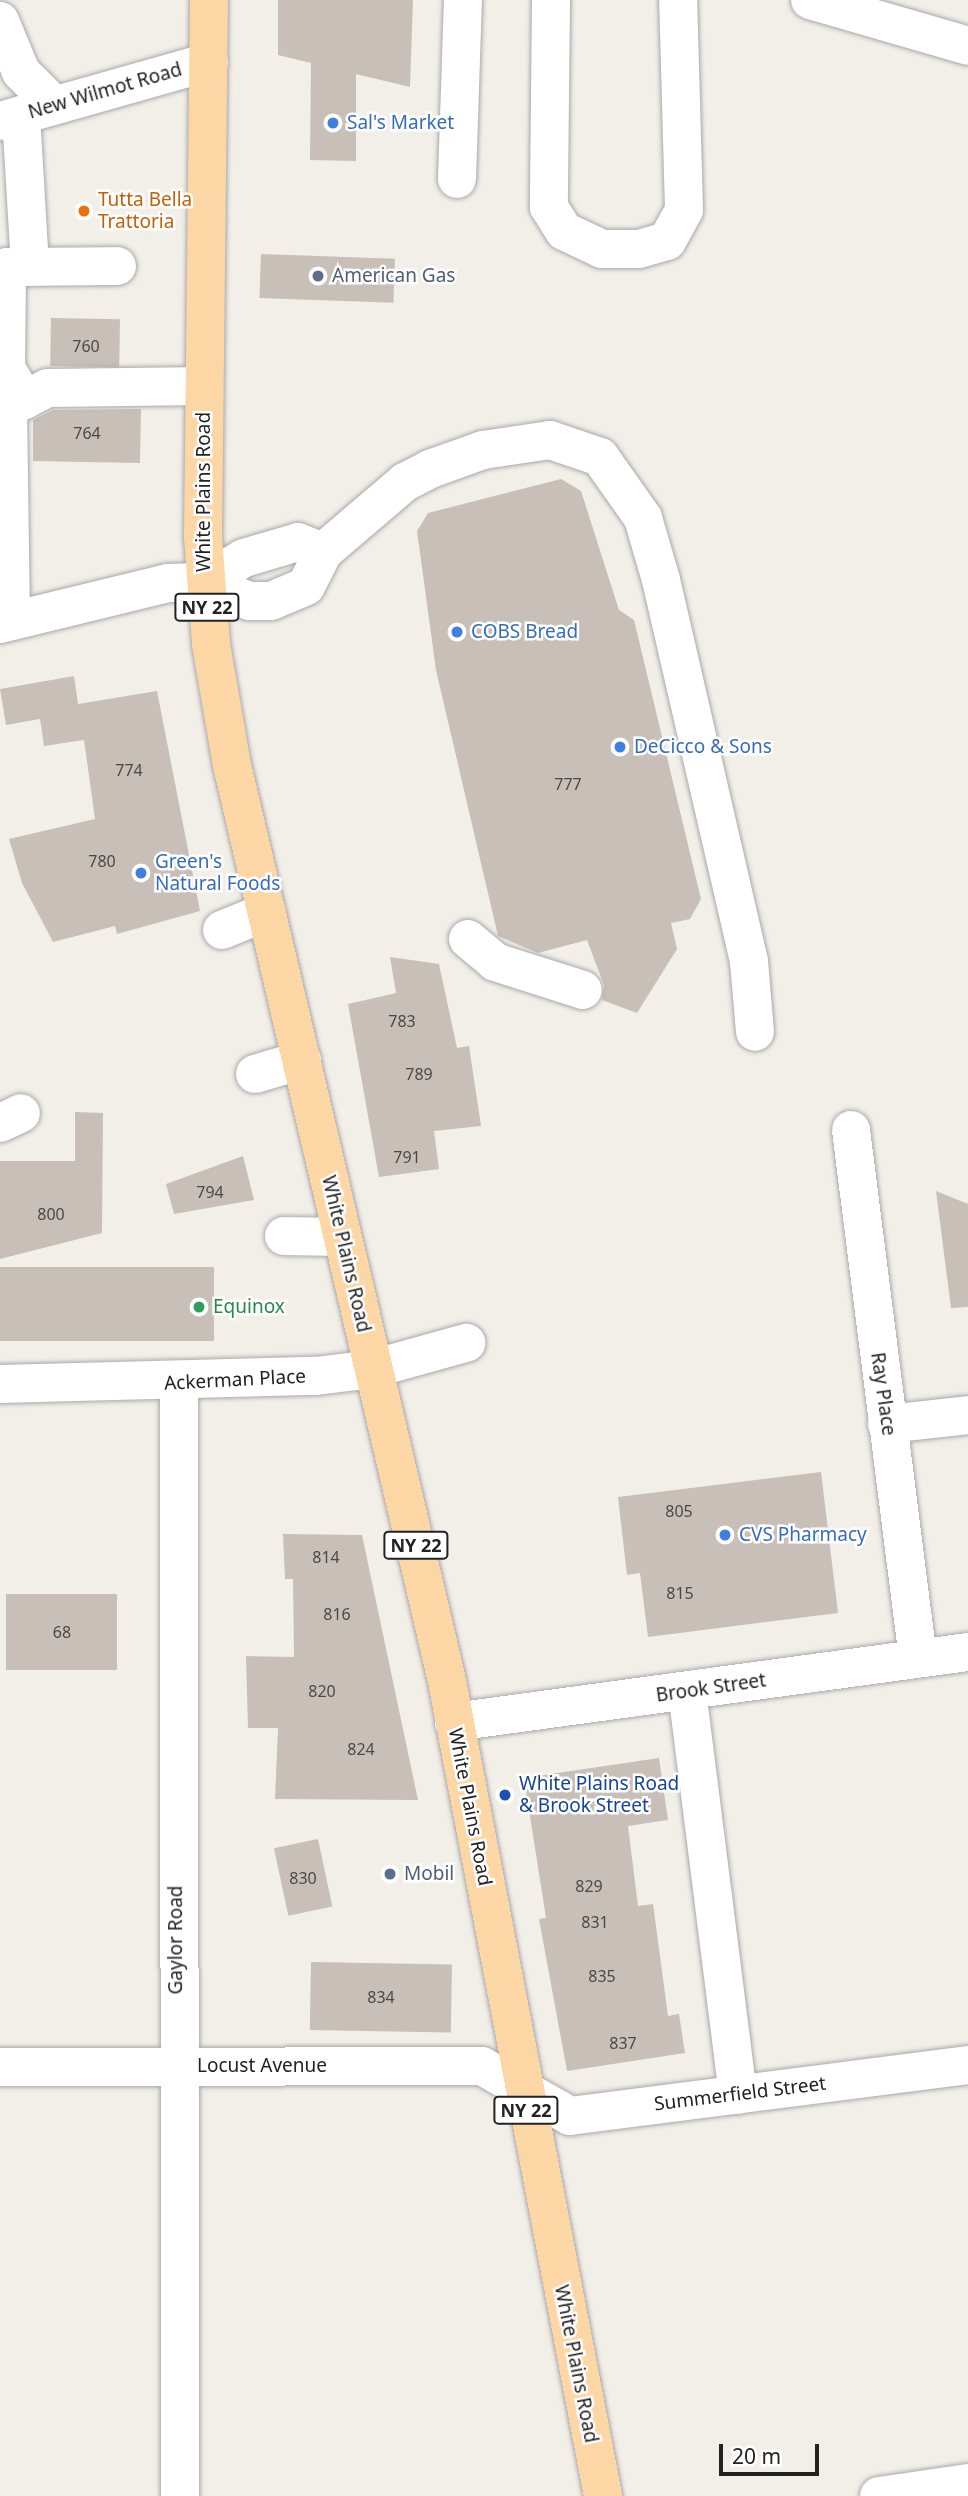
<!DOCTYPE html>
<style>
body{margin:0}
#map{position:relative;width:968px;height:2496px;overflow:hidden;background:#f2efe9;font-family:"Noto Sans",sans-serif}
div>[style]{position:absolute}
.building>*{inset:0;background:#c7bfb8;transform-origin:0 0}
.roads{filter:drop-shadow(0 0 2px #a9a9a9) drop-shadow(0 0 2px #a9a9a9)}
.minor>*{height:38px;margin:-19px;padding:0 19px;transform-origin:19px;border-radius:19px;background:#fff}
.major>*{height:38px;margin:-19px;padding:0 19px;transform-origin:19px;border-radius:19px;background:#fcd6a4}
.dots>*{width:19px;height:19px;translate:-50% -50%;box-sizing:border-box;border:4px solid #fff;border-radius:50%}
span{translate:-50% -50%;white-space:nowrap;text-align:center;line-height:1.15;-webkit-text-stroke:5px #fff;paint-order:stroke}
.number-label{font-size:16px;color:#4b4948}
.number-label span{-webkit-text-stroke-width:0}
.shield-label span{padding:2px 5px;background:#fff;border:2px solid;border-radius:5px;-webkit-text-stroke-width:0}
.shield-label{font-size:18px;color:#222;font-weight:700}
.street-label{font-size:19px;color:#222}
.shop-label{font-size:19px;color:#366cbe}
.left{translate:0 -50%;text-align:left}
.food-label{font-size:19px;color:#c56008}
.service-label{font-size:19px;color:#4e5e75}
.leisure-label{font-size:19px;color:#27864d}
.transit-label{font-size:19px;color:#164399}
.scale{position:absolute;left:719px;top:2444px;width:100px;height:32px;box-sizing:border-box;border:4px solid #222;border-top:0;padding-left:9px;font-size:21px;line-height:24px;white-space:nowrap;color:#222;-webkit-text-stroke:5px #fff;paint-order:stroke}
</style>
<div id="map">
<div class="building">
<div style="clip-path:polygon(278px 0,413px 0,410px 87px,356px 74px,356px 161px,310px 160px,311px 63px,278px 55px)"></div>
<div style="left:261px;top:254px;width:134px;height:44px;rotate:2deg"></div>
<div style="left:51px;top:318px;width:69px;height:48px;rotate:1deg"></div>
<div style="clip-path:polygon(141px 409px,140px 463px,33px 461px,33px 420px,53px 410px)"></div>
<div style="clip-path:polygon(561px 479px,581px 491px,619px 610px,634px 620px,701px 899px,690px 919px,671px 923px,677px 949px,637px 1013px,602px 1000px,604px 985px,587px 940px,538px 953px,498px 936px,436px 670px,417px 531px,428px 513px)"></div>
<div style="clip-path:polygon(74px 676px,78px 704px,157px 691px,200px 911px,117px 934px,115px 926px,53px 942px,22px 883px,9px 839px,95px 819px,84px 740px,44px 746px,40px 719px,6px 725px,0 689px)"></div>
<div style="clip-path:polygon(390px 957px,439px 964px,457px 1048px,469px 1046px,481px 1126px,434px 1131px,439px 1169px,379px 1177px,348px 1004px,396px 993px)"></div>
<div style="clip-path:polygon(75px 1112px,103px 1113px,102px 1233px,0 1259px,0 1161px,75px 1161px)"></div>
<div style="clip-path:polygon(243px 1156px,254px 1200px,174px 1214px,166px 1184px)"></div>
<div style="clip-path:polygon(936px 1191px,968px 1204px,968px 1307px,951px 1308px)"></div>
<div style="left:0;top:1267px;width:214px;height:74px"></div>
<div style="clip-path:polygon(821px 1472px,838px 1613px,648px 1637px,640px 1573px,627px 1575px,618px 1497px)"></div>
<div style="clip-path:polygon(283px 1534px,362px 1535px,418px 1800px,275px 1799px,278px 1728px,248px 1728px,246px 1656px,294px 1657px,293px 1579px,285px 1579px)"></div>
<div style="left:117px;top:1594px;width:76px;height:111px;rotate:90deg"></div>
<div style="clip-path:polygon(659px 1758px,668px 1820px,628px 1826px,638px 1906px,653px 1904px,668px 2016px,679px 2014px,685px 2053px,567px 2071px,539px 1919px,546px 1918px,524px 1778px)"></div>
<div style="left:318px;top:1839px;width:69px;height:45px;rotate:78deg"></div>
<div style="left:311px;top:1962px;width:141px;height:68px;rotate:1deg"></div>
</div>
<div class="roads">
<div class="minor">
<div style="left:551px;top:0;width:207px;rotate:90.6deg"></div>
<div style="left:549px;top:207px;width:28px;rotate:58deg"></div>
<div style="left:564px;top:231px;width:42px;rotate:25.3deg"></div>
<div style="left:602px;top:249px;width:37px"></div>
<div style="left:639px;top:249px;width:29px;rotate:-16deg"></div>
<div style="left:667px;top:241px;width:35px;rotate:-61deg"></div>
<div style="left:684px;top:210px;width:210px;rotate:-91.6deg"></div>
<div style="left:810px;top:0;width:165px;rotate:16.2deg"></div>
<div style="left:0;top:21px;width:55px;rotate:67.6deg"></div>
<div style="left:21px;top:72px;width:47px;rotate:45deg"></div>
<div style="left:21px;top:115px;width:152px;rotate:86.6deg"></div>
<div style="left:0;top:121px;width:217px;rotate:-15.8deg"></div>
<div style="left:457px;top:179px;width:179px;rotate:-88.1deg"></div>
<div style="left:25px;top:400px;width:37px;rotate:-121deg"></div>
<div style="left:6px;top:368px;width:101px;rotate:-89.4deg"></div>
<div style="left:7px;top:267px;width:110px;rotate:-0.5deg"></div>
<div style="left:204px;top:582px;width:47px;rotate:-31deg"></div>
<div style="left:244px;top:558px;width:56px;rotate:-16.5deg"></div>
<div style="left:298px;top:542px;width:27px;rotate:22deg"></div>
<div style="left:11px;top:621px;width:213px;rotate:-90.8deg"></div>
<div style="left:8px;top:408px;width:45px;rotate:-26.6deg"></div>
<div style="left:48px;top:388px;width:156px;rotate:-0.7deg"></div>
<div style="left:0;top:624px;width:173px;rotate:-13.7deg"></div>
<div style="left:168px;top:583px;width:36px;rotate:-2deg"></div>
<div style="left:204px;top:582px;width:49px;rotate:22.9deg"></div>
<div style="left:249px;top:601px;width:22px"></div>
<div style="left:271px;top:601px;width:38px;rotate:-23deg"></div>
<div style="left:306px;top:586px;width:38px;rotate:-63deg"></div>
<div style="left:323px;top:552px;width:108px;rotate:-40.5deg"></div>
<div style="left:405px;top:482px;width:28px;rotate:-27deg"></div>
<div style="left:430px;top:469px;width:56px;rotate:-19.7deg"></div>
<div style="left:483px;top:450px;width:68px;rotate:-8.5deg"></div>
<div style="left:550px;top:440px;width:53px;rotate:18.8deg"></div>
<div style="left:600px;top:457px;width:75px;rotate:54.8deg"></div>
<div style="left:643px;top:518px;width:65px;rotate:73.8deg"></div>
<div style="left:661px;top:580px;width:392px;rotate:77deg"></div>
<div style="left:749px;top:962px;width:70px;rotate:85.1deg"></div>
<div style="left:222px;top:930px;width:48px;rotate:-22.2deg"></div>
<div style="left:468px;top:939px;width:35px;rotate:40deg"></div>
<div style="left:495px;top:962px;width:92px;rotate:17.7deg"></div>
<div style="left:255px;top:1074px;width:49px;rotate:-16.6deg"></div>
<div style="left:0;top:1123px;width:23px;rotate:-25deg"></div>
<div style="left:851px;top:1130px;width:533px;rotate:82.78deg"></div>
<div style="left:284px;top:1236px;width:57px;rotate:1deg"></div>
<div style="left:0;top:1384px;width:316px;rotate:-1.5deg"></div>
<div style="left:316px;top:1376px;width:56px;rotate:-7.1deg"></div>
<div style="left:372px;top:1369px;width:98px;rotate:-15.5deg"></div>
<div style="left:179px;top:1384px;width:1112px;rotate:89.95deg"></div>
<div style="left:887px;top:1424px;width:81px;rotate:-6.3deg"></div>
<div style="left:687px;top:1691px;width:407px;rotate:82.8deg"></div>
<div style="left:454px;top:1722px;width:519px;rotate:-7.76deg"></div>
<div style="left:0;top:2067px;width:482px;rotate:-0.1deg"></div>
<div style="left:482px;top:2066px;width:101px;rotate:29.6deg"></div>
<div style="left:570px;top:2116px;width:401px;rotate:-7.3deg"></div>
<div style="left:879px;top:2496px;width:90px;rotate:-8.3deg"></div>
</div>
<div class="major">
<div style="left:209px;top:0;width:537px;rotate:90.64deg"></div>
<div style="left:203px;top:537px;width:107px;rotate:85.7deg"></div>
<div style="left:211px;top:644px;width:123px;rotate:80.2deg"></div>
<div style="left:232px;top:765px;width:941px;rotate:76.79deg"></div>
<div style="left:447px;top:1681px;width:830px;rotate:79.16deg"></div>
</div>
</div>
<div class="dots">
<div style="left:333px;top:123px;background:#3f7fe0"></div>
<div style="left:84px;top:211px;background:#e8710a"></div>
<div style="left:318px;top:276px;background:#5c6f8a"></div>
<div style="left:457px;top:632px;background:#3f7fe0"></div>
<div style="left:620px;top:747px;background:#3f7fe0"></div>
<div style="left:141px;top:873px;background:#3f7fe0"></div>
<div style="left:199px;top:1307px;background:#2e9e5b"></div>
<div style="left:725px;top:1535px;background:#3f7fe0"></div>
<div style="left:505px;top:1795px;background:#1a4fb4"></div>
<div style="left:390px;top:1874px;background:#5c6f8a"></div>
</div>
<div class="number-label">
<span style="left:86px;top:346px">760</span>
<span style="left:87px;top:433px">764</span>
<span style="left:129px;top:770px">774</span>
<span style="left:568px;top:784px">777</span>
<span style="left:102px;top:861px">780</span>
<span style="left:402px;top:1021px">783</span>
<span style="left:419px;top:1074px">789</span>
<span style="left:407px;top:1157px">791</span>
<span style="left:210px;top:1192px">794</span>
<span style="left:51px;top:1214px">800</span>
<span style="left:679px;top:1511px">805</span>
<span style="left:326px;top:1557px">814</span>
<span style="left:680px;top:1593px">815</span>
<span style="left:337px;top:1614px">816</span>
<span style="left:62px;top:1632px">68</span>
<span style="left:322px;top:1691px">820</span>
<span style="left:361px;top:1749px">824</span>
<span style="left:303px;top:1878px">830</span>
<span style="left:589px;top:1886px">829</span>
<span style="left:595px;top:1922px">831</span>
<span style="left:602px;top:1976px">835</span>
<span style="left:381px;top:1997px">834</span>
<span style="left:623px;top:2043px">837</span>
</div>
<div class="shield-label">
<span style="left:207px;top:607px">NY 22</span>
<span style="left:416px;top:1545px">NY 22</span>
<span style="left:526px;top:2110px">NY 22</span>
</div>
<div class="street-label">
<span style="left:105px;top:91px;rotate:-16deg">New Wilmot Road</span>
<span style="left:204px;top:492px;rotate:-90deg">White Plains Road</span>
<span style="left:346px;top:1254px;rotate:77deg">White Plains Road</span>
<span style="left:235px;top:1380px;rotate:-3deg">Ackerman Place</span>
<span style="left:883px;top:1394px;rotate:82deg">Ray Place</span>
<span style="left:711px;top:1688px;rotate:-8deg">Brook Street</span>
<span style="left:470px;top:1807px;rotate:79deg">White Plains Road</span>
<span style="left:176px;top:1940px;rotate:-90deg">Gaylor Road</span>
<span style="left:262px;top:2066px">Locust Avenue</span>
<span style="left:740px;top:2094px;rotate:-7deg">Summerfield Street</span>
<span style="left:576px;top:2364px;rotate:79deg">White Plains Road</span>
</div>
<div class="shop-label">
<span class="left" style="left:347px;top:123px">Sal's Market</span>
<span class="left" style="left:471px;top:632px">COBS Bread</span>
<span class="left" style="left:634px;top:747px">DeCicco &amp; Sons</span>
<span class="left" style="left:155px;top:873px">Green's<br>Natural Foods</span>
<span class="left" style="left:739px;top:1535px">CVS Pharmacy</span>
</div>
<div class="food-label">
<span class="left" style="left:98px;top:211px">Tutta Bella<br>Trattoria</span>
</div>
<div class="service-label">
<span class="left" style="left:332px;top:276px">American Gas</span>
<span class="left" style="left:404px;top:1874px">Mobil</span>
</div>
<div class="leisure-label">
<span class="left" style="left:213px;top:1307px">Equinox</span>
</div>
<div class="transit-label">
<span class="left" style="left:519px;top:1795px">White Plains Road<br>&amp; Brook Street</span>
</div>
<div class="scale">20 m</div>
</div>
